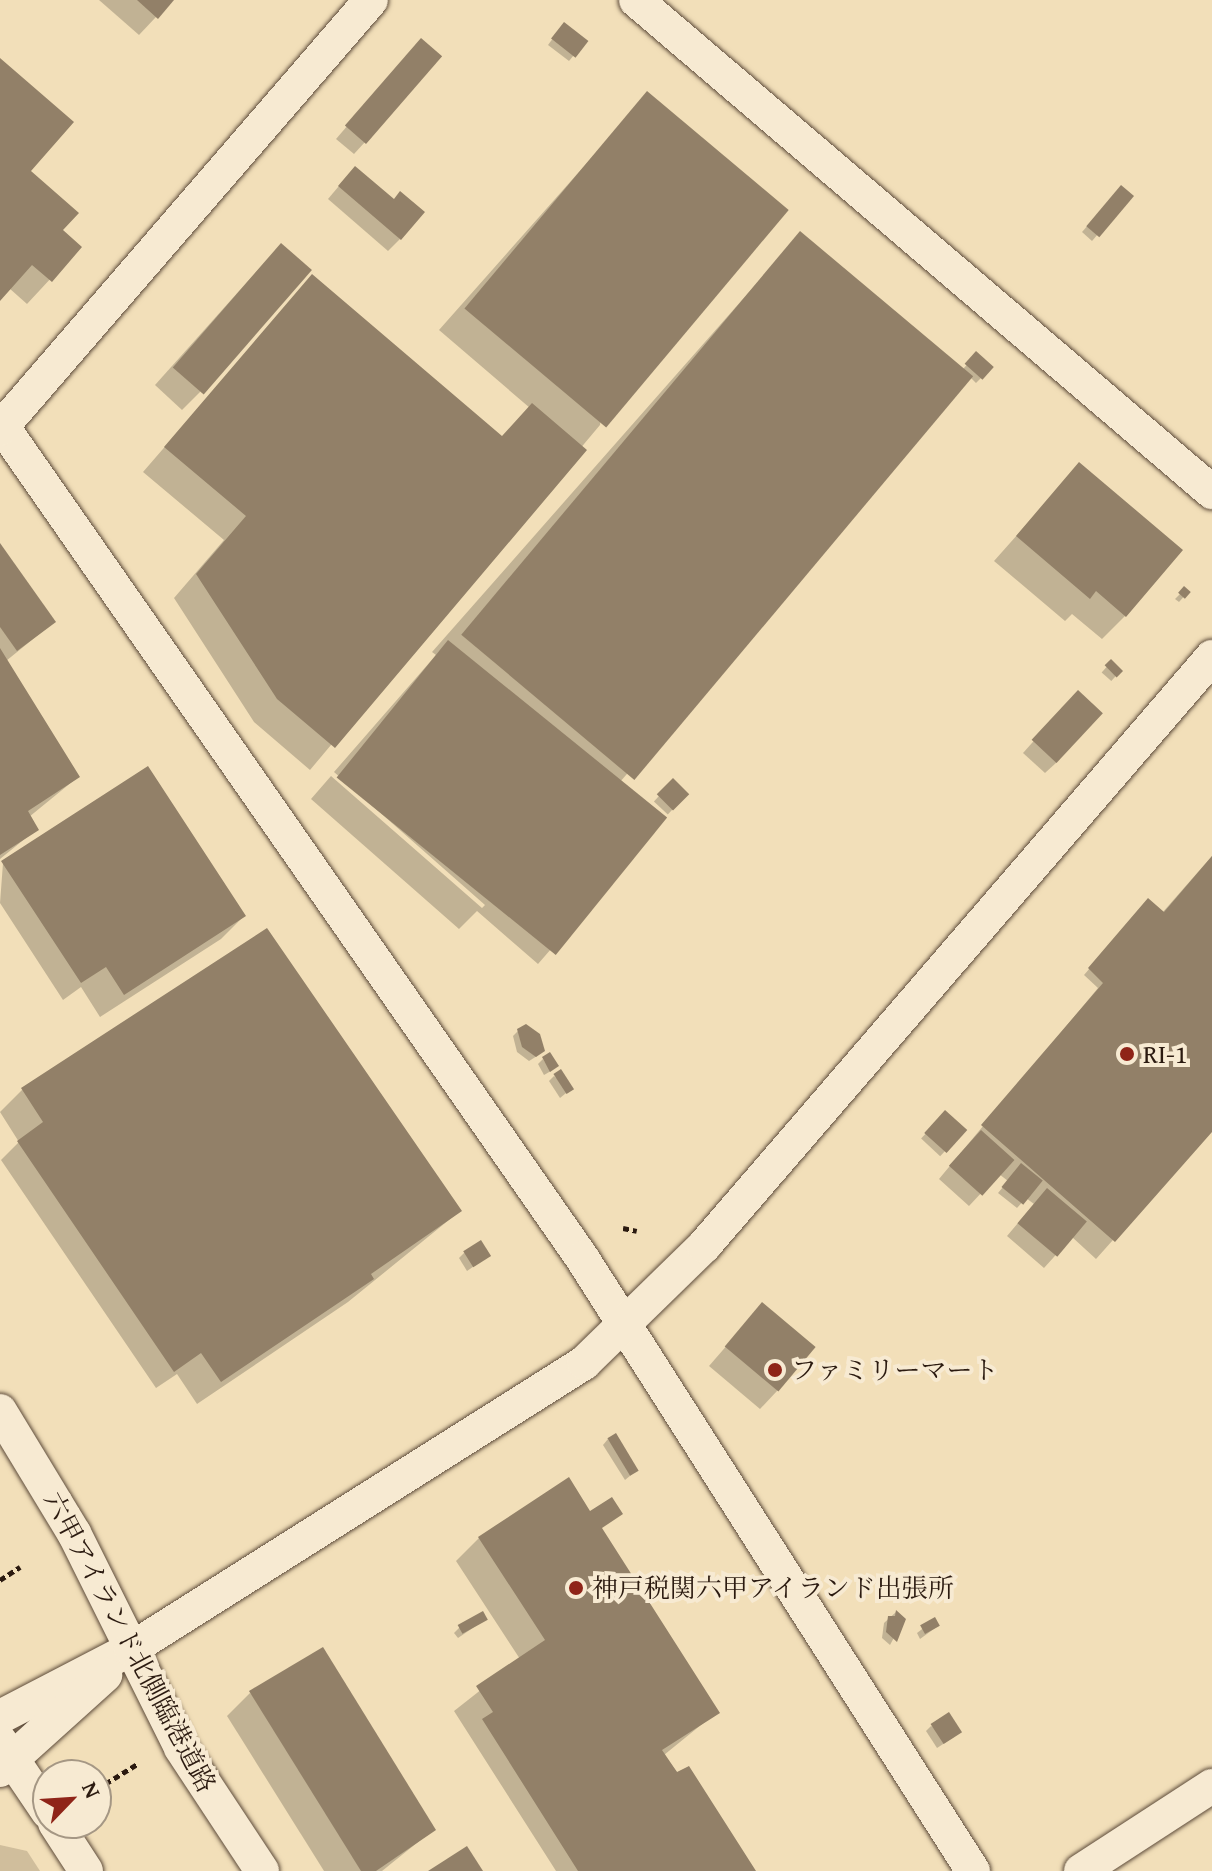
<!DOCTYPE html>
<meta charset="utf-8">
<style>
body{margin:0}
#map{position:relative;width:1212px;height:1871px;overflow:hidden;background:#f2dfb9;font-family:"Gentium Book Plus","Noto Serif JP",serif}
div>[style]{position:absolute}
.green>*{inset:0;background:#d0be9c}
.shadow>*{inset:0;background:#0003;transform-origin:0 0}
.building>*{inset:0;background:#928068;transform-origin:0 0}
.path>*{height:5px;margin-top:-2.5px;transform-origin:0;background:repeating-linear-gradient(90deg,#2b1a10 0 6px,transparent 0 10px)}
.roads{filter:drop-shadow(0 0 2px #5d4b3a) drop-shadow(0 0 2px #5d4b3a)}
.minor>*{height:34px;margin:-17px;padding:0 17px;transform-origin:17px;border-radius:17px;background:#f7ead2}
.dots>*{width:22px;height:22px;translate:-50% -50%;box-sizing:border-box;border:4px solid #f7ead2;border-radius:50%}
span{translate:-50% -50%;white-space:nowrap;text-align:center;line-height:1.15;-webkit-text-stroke:8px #f7ead2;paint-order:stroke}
.poi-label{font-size:26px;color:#2b1a10}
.left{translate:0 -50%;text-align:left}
.street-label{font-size:26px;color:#2b1a10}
.north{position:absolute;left:32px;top:1759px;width:80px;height:80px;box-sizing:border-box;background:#f7ead2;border:2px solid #a59784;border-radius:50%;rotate:65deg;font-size:22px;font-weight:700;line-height:32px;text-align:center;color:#2b1a10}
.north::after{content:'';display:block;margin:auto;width:28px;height:36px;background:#8f2418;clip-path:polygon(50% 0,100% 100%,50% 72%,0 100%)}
</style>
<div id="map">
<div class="green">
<div style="clip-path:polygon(0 1845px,27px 1851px,40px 1871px,0 1871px)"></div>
</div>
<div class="shadow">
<div style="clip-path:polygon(99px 0,172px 0,139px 35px)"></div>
<div style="clip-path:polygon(559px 30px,574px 55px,569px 61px,548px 45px)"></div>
<div style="clip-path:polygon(410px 53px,365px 142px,354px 154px,336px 139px)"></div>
<div style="clip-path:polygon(0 61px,28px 172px,60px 231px,79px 248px,27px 304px,9px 288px,0 298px)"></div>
<div style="clip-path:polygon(648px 94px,600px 425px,310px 770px,254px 722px,174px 598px,224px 540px,143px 472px,312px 277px,501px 438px,530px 408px,439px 330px)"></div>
<div style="clip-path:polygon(344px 180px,400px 239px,388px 251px,328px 199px)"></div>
<div style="clip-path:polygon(1116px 193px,1131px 196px,1092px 241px,1082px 232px)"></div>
<div style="clip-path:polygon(800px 234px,963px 369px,977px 354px,992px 367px,976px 383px,970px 377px,620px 782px,663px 820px,538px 964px,477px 911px,459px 929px,311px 799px,331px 776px,482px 908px,485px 905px,334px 772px,436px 655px,432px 652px)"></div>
<div style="clip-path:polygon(264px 263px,200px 392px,182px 410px,155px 385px)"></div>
<div style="clip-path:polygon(1079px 465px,1125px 616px,1102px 639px,1072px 614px,1065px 621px,994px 561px)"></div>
<div style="clip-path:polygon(0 547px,54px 622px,6px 661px,78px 777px,29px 817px,37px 829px,0 859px)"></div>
<div style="clip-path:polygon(1185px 589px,1188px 592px,1179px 602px,1175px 599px)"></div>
<div style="left:1111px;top:662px;width:13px;height:14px;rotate:42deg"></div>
<div style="clip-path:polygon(1066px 705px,1057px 762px,1045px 773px,1023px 753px)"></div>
<div style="left:673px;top:781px;width:19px;height:28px;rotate:43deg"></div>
<div style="clip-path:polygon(1212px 856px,1212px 1129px,1096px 1259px,1072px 1237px,1044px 1268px,1007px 1236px,1034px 1204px,1026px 1198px,1017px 1208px,998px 1193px,1008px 1181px,999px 1174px,969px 1206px,939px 1179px,1098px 988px,1084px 975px,1143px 906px,1162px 913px)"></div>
<div style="clip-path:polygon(3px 863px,244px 916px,221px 939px,100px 1017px,81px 987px,63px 1000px,0 903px)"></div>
<div style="clip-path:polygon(266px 930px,460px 1211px,348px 1302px,197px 1404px,177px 1374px,156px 1388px,1px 1160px,19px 1142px,0 1112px,22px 1090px)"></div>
<div style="clip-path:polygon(519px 1030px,537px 1056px,529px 1061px,517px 1052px,513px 1036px)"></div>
<div style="clip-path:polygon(543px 1059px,551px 1071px,544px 1075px,538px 1064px)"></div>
<div style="clip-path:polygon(554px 1076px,571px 1089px,560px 1098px,549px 1081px)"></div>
<div style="left:945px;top:1113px;width:26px;height:35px;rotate:43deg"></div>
<div style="clip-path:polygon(464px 1253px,489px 1256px,467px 1271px,459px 1258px)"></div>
<div style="clip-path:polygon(762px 1305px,777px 1391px,760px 1409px,709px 1366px)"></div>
<div style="clip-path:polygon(608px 1439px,636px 1471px,625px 1480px,603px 1445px)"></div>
<div style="clip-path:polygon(600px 1529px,717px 1712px,664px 1755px,753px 1871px,556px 1871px,454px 1711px,520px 1659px,456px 1561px,479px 1538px)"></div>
<div style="clip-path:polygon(896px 1612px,904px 1619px,890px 1645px,882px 1638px,884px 1623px)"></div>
<div style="clip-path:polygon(486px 1619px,458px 1638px,454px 1633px,460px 1627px)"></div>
<div style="clip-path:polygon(934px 1620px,938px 1626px,920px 1639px,917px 1633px)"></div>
<div style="clip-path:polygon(250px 1693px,433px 1830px,382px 1871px,324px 1871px,227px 1716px)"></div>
<div style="clip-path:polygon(931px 1726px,954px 1737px,937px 1748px,926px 1731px)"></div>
</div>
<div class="building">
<div style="clip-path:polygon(137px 0,174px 0,158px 19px)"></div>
<div style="left:564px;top:22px;width:31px;height:21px;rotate:38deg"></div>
<div style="left:421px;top:38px;width:28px;height:116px;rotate:41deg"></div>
<div style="clip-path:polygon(0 58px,74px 122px,31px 171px,79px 213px,63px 230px,82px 247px,52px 282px,32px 265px,0 301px)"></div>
<div style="left:647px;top:91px;width:185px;height:284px;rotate:40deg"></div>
<div style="clip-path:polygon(355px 166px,394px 199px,400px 191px,425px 212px,401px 240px,338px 186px)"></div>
<div style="left:1121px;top:185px;width:17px;height:54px;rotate:40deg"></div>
<div style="left:800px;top:231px;width:226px;height:527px;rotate:40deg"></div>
<div style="left:281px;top:243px;width:41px;height:165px;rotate:41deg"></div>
<div style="clip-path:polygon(312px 274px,502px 436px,532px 403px,587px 450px,335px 748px,277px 699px,196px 574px,246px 516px,164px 447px)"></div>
<div style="left:976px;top:351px;width:24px;height:17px;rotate:42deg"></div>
<div style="clip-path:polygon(1079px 462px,1183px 550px,1126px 617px,1096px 591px,1090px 599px,1016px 536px)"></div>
<div style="clip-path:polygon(0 543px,56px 622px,17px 651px,0 627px)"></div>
<div style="left:1184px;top:586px;width:9px;height:9px;rotate:41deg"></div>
<div style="left:448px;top:640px;width:282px;height:177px;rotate:39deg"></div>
<div style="clip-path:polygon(0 648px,80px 777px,28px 811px,39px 830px,0 855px)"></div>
<div style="left:1111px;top:659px;width:17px;height:9px;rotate:45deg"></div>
<div style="left:1078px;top:690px;width:34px;height:68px;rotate:43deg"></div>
<div style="clip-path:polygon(148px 766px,246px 916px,124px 995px,106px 967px,81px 983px,1px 861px)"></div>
<div style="left:673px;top:778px;width:23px;height:23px;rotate:45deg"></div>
<div style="clip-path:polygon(1212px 856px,1212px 1132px,1115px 1242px,981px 1125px,1103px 983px,1088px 968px,1148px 898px,1164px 912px)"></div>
<div style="clip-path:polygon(267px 928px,462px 1211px,371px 1274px,374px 1279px,221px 1382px,201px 1353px,174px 1372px,17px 1141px,43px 1122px,21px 1088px)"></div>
<div style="clip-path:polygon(526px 1024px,540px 1034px,545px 1051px,536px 1057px,522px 1047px,517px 1029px)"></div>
<div style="clip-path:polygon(550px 1052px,559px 1066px,550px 1072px,542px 1057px)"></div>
<div style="left:561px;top:1069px;width:24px;height:9px;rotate:57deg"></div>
<div style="left:945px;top:1110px;width:30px;height:31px;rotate:42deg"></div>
<div style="left:981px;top:1130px;width:45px;height:48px;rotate:42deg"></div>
<div style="left:1021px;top:1163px;width:28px;height:31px;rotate:39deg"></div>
<div style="left:1047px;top:1188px;width:52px;height:46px;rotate:40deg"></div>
<div style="left:481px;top:1240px;width:19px;height:21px;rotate:58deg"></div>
<div style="left:762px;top:1302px;width:70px;height:58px;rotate:40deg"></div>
<div style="left:616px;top:1433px;width:44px;height:10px;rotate:59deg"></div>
<div style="clip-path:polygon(569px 1477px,590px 1511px,612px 1497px,623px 1514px,602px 1528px,720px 1713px,662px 1750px,677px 1772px,689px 1766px,756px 1871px,578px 1871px,482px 1719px,493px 1712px,476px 1686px,545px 1640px,478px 1537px)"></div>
<div style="clip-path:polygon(896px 1610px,906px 1619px,897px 1642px,886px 1632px,888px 1616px,895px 1616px)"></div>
<div style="left:483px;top:1611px;width:10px;height:29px;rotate:61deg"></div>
<div style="left:935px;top:1617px;width:10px;height:17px;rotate:61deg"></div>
<div style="clip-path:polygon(323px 1647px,436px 1830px,376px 1871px,361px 1871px,249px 1691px)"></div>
<div style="left:949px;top:1712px;width:24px;height:22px;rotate:57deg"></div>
<div style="clip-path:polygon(467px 1846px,483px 1871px,428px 1871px)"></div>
</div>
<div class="path">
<div style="left:623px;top:1228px;width:14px;rotate:12deg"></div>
<div style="left:0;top:1580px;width:24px;rotate:-33deg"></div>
<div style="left:97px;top:1789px;width:49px;rotate:-31.8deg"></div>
</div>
<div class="roads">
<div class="minor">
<div style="left:636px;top:0;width:758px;rotate:40.5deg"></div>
<div style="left:0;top:423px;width:1018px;rotate:55.12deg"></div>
<div style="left:582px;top:1258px;width:727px;rotate:57.47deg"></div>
<div style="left:0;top:429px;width:567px;rotate:-49.15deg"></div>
<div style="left:0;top:1411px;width:143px;rotate:58.8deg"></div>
<div style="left:74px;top:1533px;width:240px;rotate:63.5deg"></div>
<div style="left:181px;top:1748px;width:147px;rotate:56.6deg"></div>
<div style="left:0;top:1717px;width:148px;rotate:-27.4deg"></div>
<div style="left:131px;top:1649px;width:536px;rotate:-32.27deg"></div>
<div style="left:584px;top:1363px;width:168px;rotate:-44.3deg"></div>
<div style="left:704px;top:1246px;width:778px;rotate:-49.22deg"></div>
<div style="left:0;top:1741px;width:86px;rotate:55.9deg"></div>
<div style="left:0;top:1770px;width:142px;rotate:-42.1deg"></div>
<div style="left:55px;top:1823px;width:57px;rotate:57.1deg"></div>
<div style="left:1081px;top:1871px;width:156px;rotate:-33deg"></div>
</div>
</div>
<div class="dots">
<div style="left:1127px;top:1054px;background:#8f2418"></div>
<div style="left:775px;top:1370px;background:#8f2418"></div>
<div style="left:576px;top:1588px;background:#8f2418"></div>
</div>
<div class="poi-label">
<span class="left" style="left:1143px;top:1054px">RI-1</span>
<span class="left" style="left:791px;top:1370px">ファミリーマート</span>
<span class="left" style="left:592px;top:1588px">神戸税関六甲アイランド出張所</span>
</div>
<div class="street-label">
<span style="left:130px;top:1642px;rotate:62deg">六甲アイランド北側臨港道路</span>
</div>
<div class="north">N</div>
</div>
